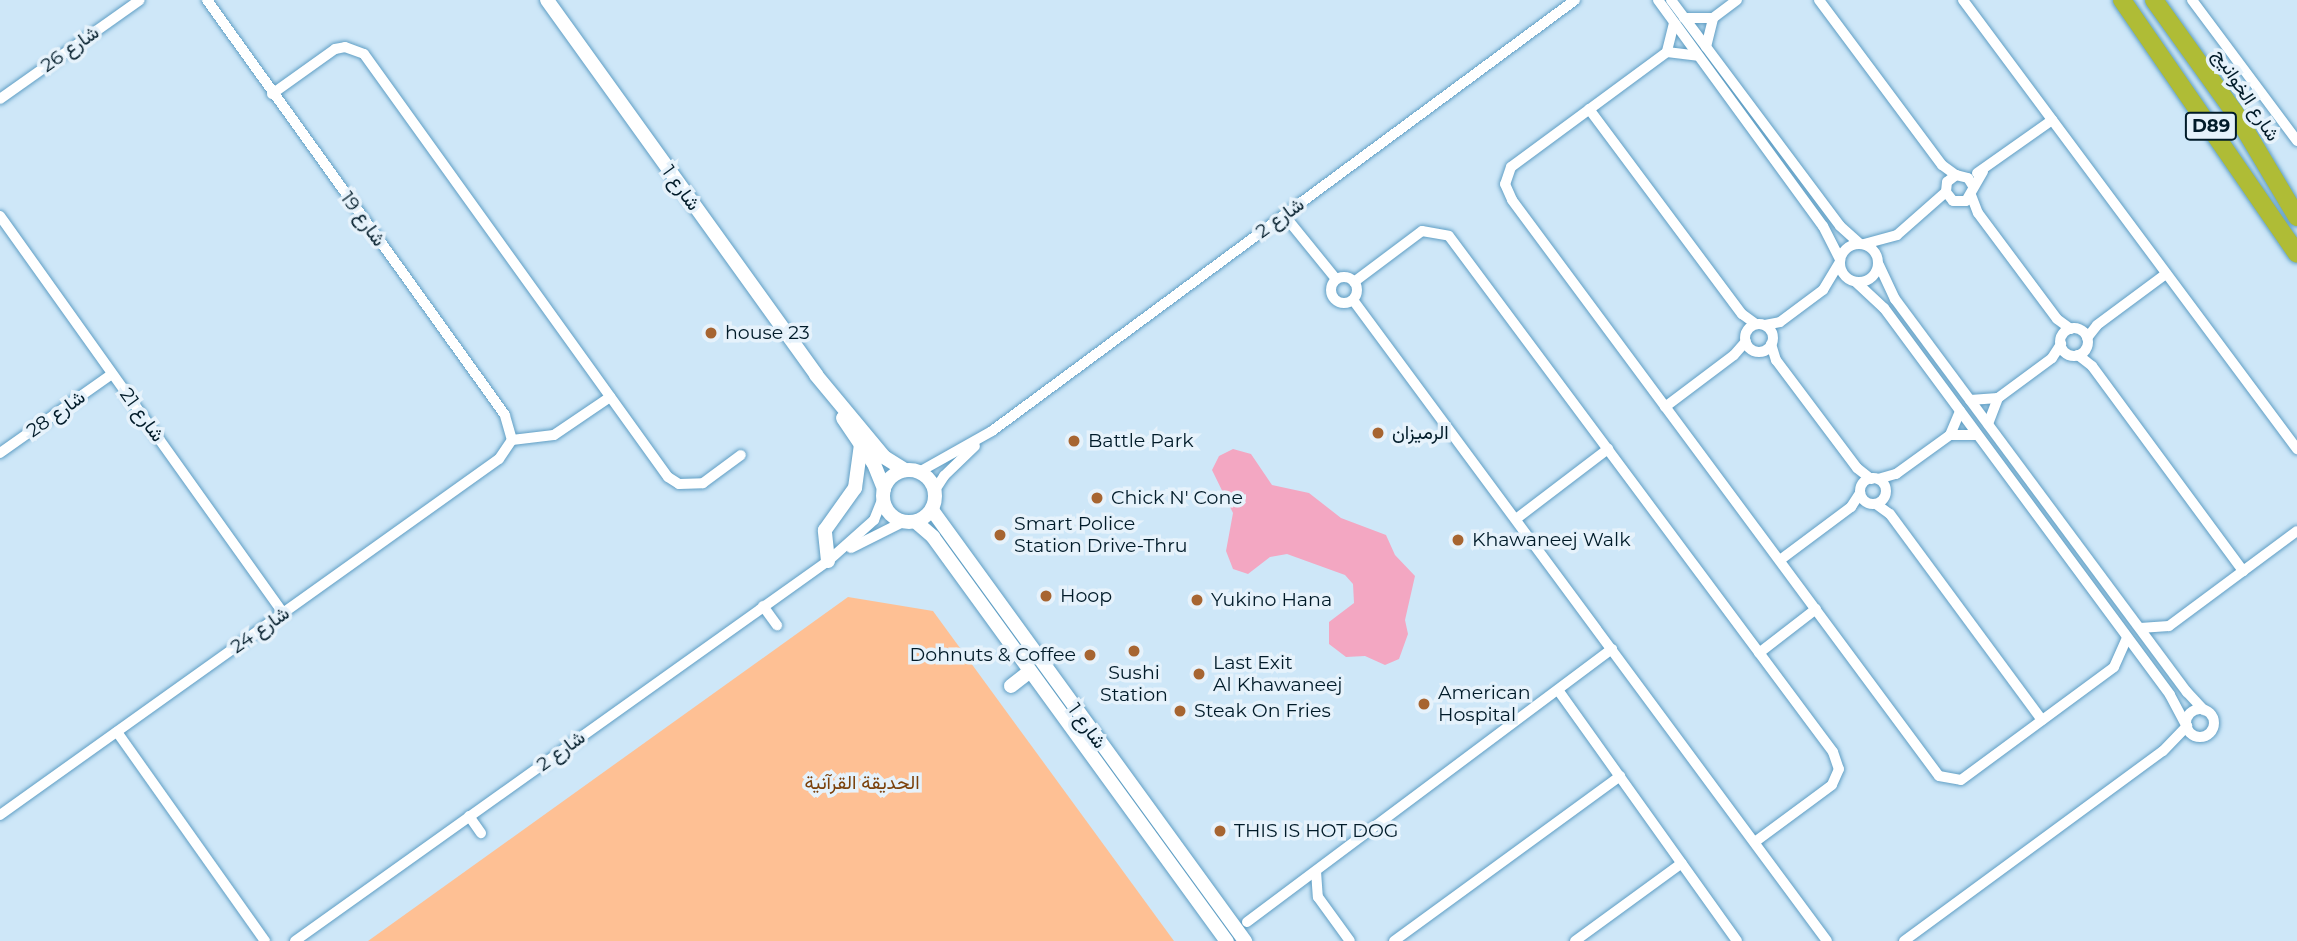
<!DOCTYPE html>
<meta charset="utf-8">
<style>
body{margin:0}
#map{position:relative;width:2297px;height:941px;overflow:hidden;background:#cee7f8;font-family:Montserrat,Vazirmatn,sans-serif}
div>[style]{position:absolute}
.green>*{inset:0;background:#fec094}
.water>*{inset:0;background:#f3a7c2}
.roads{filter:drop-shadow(0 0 2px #5f9ec4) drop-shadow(0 0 2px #5f9ec4)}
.minor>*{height:10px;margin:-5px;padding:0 5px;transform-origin:5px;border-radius:5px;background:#fff}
.minor>.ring{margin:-5px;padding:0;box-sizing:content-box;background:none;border:10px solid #fff;border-radius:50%}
.tertiary>*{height:14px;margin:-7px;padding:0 7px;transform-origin:7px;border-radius:7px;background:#fff}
.tertiary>.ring{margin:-7px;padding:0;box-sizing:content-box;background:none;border:14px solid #fff;border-radius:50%}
.trunk>*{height:18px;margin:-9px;padding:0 9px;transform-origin:9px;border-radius:9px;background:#afbc36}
.dots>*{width:19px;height:19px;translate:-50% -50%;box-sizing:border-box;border:4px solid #e6f2fb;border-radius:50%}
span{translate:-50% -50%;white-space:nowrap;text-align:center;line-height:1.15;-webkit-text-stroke:7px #e6f2fb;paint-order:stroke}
.shield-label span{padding:2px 5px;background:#e6f2fb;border:2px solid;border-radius:5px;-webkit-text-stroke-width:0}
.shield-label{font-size:18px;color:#011b29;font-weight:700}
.street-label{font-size:19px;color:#011b29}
.poi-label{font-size:19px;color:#011b29}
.left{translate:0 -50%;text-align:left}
.right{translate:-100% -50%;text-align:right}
.park-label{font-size:19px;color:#7a400a}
</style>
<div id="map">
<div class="green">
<div style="clip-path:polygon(848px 597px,933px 611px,1174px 941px,368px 941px)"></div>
</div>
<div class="water">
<div style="clip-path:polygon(1233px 449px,1251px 454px,1272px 485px,1309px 493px,1341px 518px,1386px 535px,1395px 555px,1415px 576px,1405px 620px,1408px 634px,1399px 659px,1385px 665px,1365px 656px,1346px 657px,1329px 644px,1329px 622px,1354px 603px,1353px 584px,1345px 575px,1287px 554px,1270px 557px,1248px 574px,1233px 569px,1226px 551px,1233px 513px,1212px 470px,1219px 456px)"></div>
</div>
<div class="roads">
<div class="minor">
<div style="left:1658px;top:0;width:280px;rotate:53.9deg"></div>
<div style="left:1823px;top:226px;width:38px;rotate:63deg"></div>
<div style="left:1671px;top:0;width:282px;rotate:53.2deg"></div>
<div style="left:1840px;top:226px;width:27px;rotate:42deg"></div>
<div style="left:1819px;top:0;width:206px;rotate:53.3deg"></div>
<div style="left:1942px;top:165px;width:17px;rotate:36deg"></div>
<div style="left:1963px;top:0;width:560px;rotate:53.36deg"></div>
<div style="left:2192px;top:0;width:176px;rotate:53.3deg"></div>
<div style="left:1684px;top:18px;width:29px"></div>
<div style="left:1713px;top:18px;width:30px;rotate:-37deg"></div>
<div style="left:1674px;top:23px;width:30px;rotate:104deg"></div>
<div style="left:1667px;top:52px;width:194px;rotate:143.6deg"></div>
<div style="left:1511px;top:167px;width:18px;rotate:109deg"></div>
<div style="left:1505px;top:184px;width:17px;rotate:66deg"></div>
<div style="left:1512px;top:200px;width:717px;rotate:53.45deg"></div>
<div style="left:1939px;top:776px;width:22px;rotate:10deg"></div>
<div style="left:1961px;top:780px;width:190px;rotate:-36.4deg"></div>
<div style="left:2114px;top:667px;width:32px;rotate:-66deg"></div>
<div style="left:1706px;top:47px;width:30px;rotate:-76deg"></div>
<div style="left:1667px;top:52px;width:31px;rotate:7deg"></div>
<div style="left:272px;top:94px;width:77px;rotate:-35.5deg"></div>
<div style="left:335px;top:49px;width:10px;rotate:-11deg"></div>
<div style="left:345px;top:47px;width:20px;rotate:20deg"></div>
<div style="left:364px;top:54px;width:521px;rotate:54.3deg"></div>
<div style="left:668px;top:477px;width:13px;rotate:32deg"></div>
<div style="left:679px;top:484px;width:24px;rotate:-2deg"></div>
<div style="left:703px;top:483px;width:47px;rotate:-36.4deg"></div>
<div style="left:0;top:99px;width:171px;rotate:-35.3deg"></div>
<div style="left:1589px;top:109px;width:256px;rotate:53.3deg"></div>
<div style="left:1742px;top:314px;width:17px;rotate:36deg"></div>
<div style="left:1977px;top:173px;width:92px;rotate:-35.2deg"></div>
<div style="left:1973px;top:186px;width:9px;rotate:-122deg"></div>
<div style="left:1968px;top:178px;width:12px;rotate:-166deg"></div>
<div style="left:1956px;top:175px;width:11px;rotate:142deg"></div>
<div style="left:1947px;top:182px;width:10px;rotate:96deg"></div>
<div style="left:1946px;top:192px;width:11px;rotate:52deg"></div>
<div style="left:1953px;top:201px;width:13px"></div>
<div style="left:1966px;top:201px;width:34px;rotate:-60deg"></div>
<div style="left:1971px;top:195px;width:19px;rotate:69deg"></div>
<div style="left:1978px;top:213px;width:132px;rotate:53.3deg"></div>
<div style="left:2057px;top:319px;width:17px;rotate:36deg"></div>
<div style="left:1284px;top:215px;width:82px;rotate:50.9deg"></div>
<div style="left:0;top:216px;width:488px;rotate:54.5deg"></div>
<div class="ring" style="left:1840px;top:244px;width:28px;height:28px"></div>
<div style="left:1864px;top:244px;width:34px;rotate:-15deg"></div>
<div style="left:1897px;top:235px;width:65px;rotate:-41.3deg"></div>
<div style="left:1879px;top:265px;width:38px;rotate:65deg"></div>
<div style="left:1895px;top:299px;width:490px;rotate:53.4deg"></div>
<div style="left:2187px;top:692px;width:25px;rotate:47deg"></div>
<div class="ring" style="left:1331px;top:277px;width:16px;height:16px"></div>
<div style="left:1354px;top:282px;width:85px;rotate:-36.9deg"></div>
<div style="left:1422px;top:231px;width:27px;rotate:10deg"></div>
<div style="left:1449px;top:236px;width:643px;rotate:53.34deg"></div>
<div style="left:1833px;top:752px;width:18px;rotate:71deg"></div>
<div style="left:1839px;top:769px;width:17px;rotate:114deg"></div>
<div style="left:1832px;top:785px;width:96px;rotate:143.5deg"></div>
<div style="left:1857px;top:283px;width:37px;rotate:43deg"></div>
<div style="left:1884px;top:308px;width:481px;rotate:53.5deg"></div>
<div style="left:2170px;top:695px;width:34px;rotate:62deg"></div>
<div style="left:1353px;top:300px;width:797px;rotate:53.52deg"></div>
<div class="ring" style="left:1745px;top:324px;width:18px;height:18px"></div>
<div style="left:1765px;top:325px;width:15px;rotate:-11deg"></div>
<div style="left:1780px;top:322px;width:54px;rotate:-36.7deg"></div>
<div style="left:1823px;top:290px;width:33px;rotate:-59deg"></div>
<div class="ring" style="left:2060px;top:328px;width:18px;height:18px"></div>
<div style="left:2087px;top:338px;width:16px;rotate:-52deg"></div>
<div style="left:2097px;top:325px;width:86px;rotate:-36.5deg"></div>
<div style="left:1771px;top:344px;width:17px;rotate:73deg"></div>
<div style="left:1776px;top:360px;width:135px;rotate:53.1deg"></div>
<div style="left:1857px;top:468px;width:18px;rotate:38deg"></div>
<div style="left:2078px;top:355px;width:18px;rotate:38deg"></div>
<div style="left:2092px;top:366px;width:255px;rotate:53.6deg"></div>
<div style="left:1970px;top:400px;width:28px;rotate:-4deg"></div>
<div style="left:1998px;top:398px;width:67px;rotate:-36.5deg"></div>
<div style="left:2052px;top:358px;width:17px;rotate:-57deg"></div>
<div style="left:1665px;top:407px;width:86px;rotate:-37deg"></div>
<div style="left:1734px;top:355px;width:18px;rotate:-49deg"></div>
<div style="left:1988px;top:424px;width:28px;rotate:-69deg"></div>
<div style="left:1950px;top:435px;width:27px"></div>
<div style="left:512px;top:440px;width:42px;rotate:-6.8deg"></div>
<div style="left:554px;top:435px;width:68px;rotate:-34.2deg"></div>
<div style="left:0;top:453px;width:137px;rotate:-35.2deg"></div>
<div style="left:919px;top:472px;width:84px;rotate:-29.3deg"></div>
<div style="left:992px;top:431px;width:725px;rotate:-36.47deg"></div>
<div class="ring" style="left:1860px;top:478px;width:16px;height:16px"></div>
<div style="left:1878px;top:479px;width:19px;rotate:-16deg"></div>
<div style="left:1896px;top:474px;width:67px;rotate:-35.8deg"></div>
<div style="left:1950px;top:435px;width:26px;rotate:-67deg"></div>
<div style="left:935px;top:490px;width:17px;rotate:-57deg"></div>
<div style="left:944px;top:476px;width:43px;rotate:-44.1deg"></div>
<div style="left:1876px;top:504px;width:17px;rotate:36deg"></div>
<div style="left:1890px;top:514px;width:256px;rotate:53.6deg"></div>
<div style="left:1516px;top:519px;width:116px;rotate:-37.3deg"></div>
<div style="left:851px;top:548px;width:58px;rotate:-26.6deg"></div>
<div style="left:1780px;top:560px;width:89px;rotate:-36.7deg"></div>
<div style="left:1851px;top:507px;width:17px;rotate:-57deg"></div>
<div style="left:763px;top:606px;width:24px;rotate:54deg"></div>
<div style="left:2140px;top:628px;width:29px;rotate:-4deg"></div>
<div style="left:2169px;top:626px;width:159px;rotate:-36.6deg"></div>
<div style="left:1759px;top:653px;width:72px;rotate:-37.7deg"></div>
<div style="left:1558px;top:690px;width:308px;rotate:54.5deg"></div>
<div class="ring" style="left:2186px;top:709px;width:18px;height:18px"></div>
<div style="left:117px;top:732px;width:256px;rotate:54.7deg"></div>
<div style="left:0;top:815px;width:613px;rotate:-35.51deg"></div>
<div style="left:499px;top:459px;width:23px;rotate:-56deg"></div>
<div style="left:512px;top:440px;width:26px;rotate:-106deg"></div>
<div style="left:505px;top:415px;width:511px;rotate:-125.68deg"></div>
<div style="left:469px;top:816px;width:21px;rotate:55deg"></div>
<div style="left:1316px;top:871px;width:26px;rotate:86deg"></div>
<div style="left:1318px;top:897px;width:54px;rotate:54deg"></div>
<div style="left:1247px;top:922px;width:456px;rotate:-36.8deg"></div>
<div style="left:295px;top:941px;width:655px;rotate:-35.49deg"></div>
<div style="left:828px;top:561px;width:62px;rotate:-41.7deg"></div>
<div style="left:874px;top:520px;width:24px;rotate:-68deg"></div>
<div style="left:1394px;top:941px;width:280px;rotate:-36.1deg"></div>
<div style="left:1575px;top:941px;width:132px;rotate:-36.1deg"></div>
<div style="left:1904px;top:941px;width:321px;rotate:-36.3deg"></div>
<div style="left:2163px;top:751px;width:35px;rotate:-46deg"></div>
</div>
<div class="tertiary">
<div style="left:547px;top:0;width:462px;rotate:54.3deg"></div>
<div style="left:816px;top:375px;width:107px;rotate:50.3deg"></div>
<div style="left:884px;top:457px;width:25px;rotate:32deg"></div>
<div style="left:843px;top:418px;width:55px;rotate:56deg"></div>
<div style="left:874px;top:464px;width:27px;rotate:68deg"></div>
<div class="ring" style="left:883px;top:470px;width:38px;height:38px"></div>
<div style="left:932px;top:510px;width:533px;rotate:54.01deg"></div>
<div style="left:916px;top:522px;width:23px;rotate:41deg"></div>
<div style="left:933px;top:537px;width:500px;rotate:54deg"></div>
<div style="left:828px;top:561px;width:31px;rotate:-96deg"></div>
<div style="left:825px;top:530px;width:52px;rotate:-54.5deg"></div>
<div style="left:855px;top:488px;width:44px;rotate:-82.2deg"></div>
<div style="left:1011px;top:686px;width:24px;rotate:-38deg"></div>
</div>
<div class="trunk">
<div style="left:2122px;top:0;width:308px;rotate:55.4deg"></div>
<div style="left:2154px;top:0;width:139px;rotate:54.4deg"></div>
<div style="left:2235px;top:113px;width:121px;rotate:59.2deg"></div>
</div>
</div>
<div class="dots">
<div style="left:711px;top:333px;background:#a76531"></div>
<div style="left:1378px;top:433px;background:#a76531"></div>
<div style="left:1074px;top:441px;background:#a76531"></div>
<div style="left:1097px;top:498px;background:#a76531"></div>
<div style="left:1000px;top:535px;background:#a76531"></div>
<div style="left:1458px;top:540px;background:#a76531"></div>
<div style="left:1046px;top:596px;background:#a76531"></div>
<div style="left:1197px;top:600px;background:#a76531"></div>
<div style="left:1134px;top:651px;background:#a76531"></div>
<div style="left:1090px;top:655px;background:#a76531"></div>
<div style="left:1199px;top:674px;background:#a76531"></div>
<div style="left:1424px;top:704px;background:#a76531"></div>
<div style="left:1180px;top:711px;background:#a76531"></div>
<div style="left:1220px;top:831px;background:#a76531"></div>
</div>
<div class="shield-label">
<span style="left:2211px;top:126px">D89</span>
</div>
<div class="street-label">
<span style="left:70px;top:49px;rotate:-35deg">شارع 26</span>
<span style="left:2246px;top:95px;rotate:57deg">شارع الخوانيج</span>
<span style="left:681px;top:188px;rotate:54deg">شارع 1</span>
<span style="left:1280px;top:218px;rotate:-36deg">شارع 2</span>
<span style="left:363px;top:219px;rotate:54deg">شارع 19</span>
<span style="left:56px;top:414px;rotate:-35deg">شارع 28</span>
<span style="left:142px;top:415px;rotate:54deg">شارع 21</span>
<span style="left:260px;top:630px;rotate:-35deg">شارع 24</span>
<span style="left:1087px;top:726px;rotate:54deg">شارع 1</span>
<span style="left:561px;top:751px;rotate:-36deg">شارع 2</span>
</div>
<div class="poi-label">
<span class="left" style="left:725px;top:333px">house 23</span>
<span class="left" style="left:1392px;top:433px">الرميزان</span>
<span class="left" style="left:1088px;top:441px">Battle Park</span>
<span class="left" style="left:1111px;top:498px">Chick N' Cone</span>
<span class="left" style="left:1014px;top:535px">Smart Police<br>Station Drive-Thru</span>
<span class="left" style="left:1472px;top:540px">Khawaneej Walk</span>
<span class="left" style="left:1060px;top:596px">Hoop</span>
<span class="left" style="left:1211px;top:600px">Yukino Hana</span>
<span class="right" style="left:1076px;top:655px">Dohnuts &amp; Coffee</span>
<span class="left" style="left:1213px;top:674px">Last Exit<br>Al Khawaneej</span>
<span style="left:1134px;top:684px">Sushi<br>Station</span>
<span class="left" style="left:1438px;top:704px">American<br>Hospital</span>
<span class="left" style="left:1194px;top:711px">Steak On Fries</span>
<span class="left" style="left:1234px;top:831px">THIS IS HOT DOG</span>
</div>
<div class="park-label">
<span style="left:862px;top:783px">الحديقة القرآنية</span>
</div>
</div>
